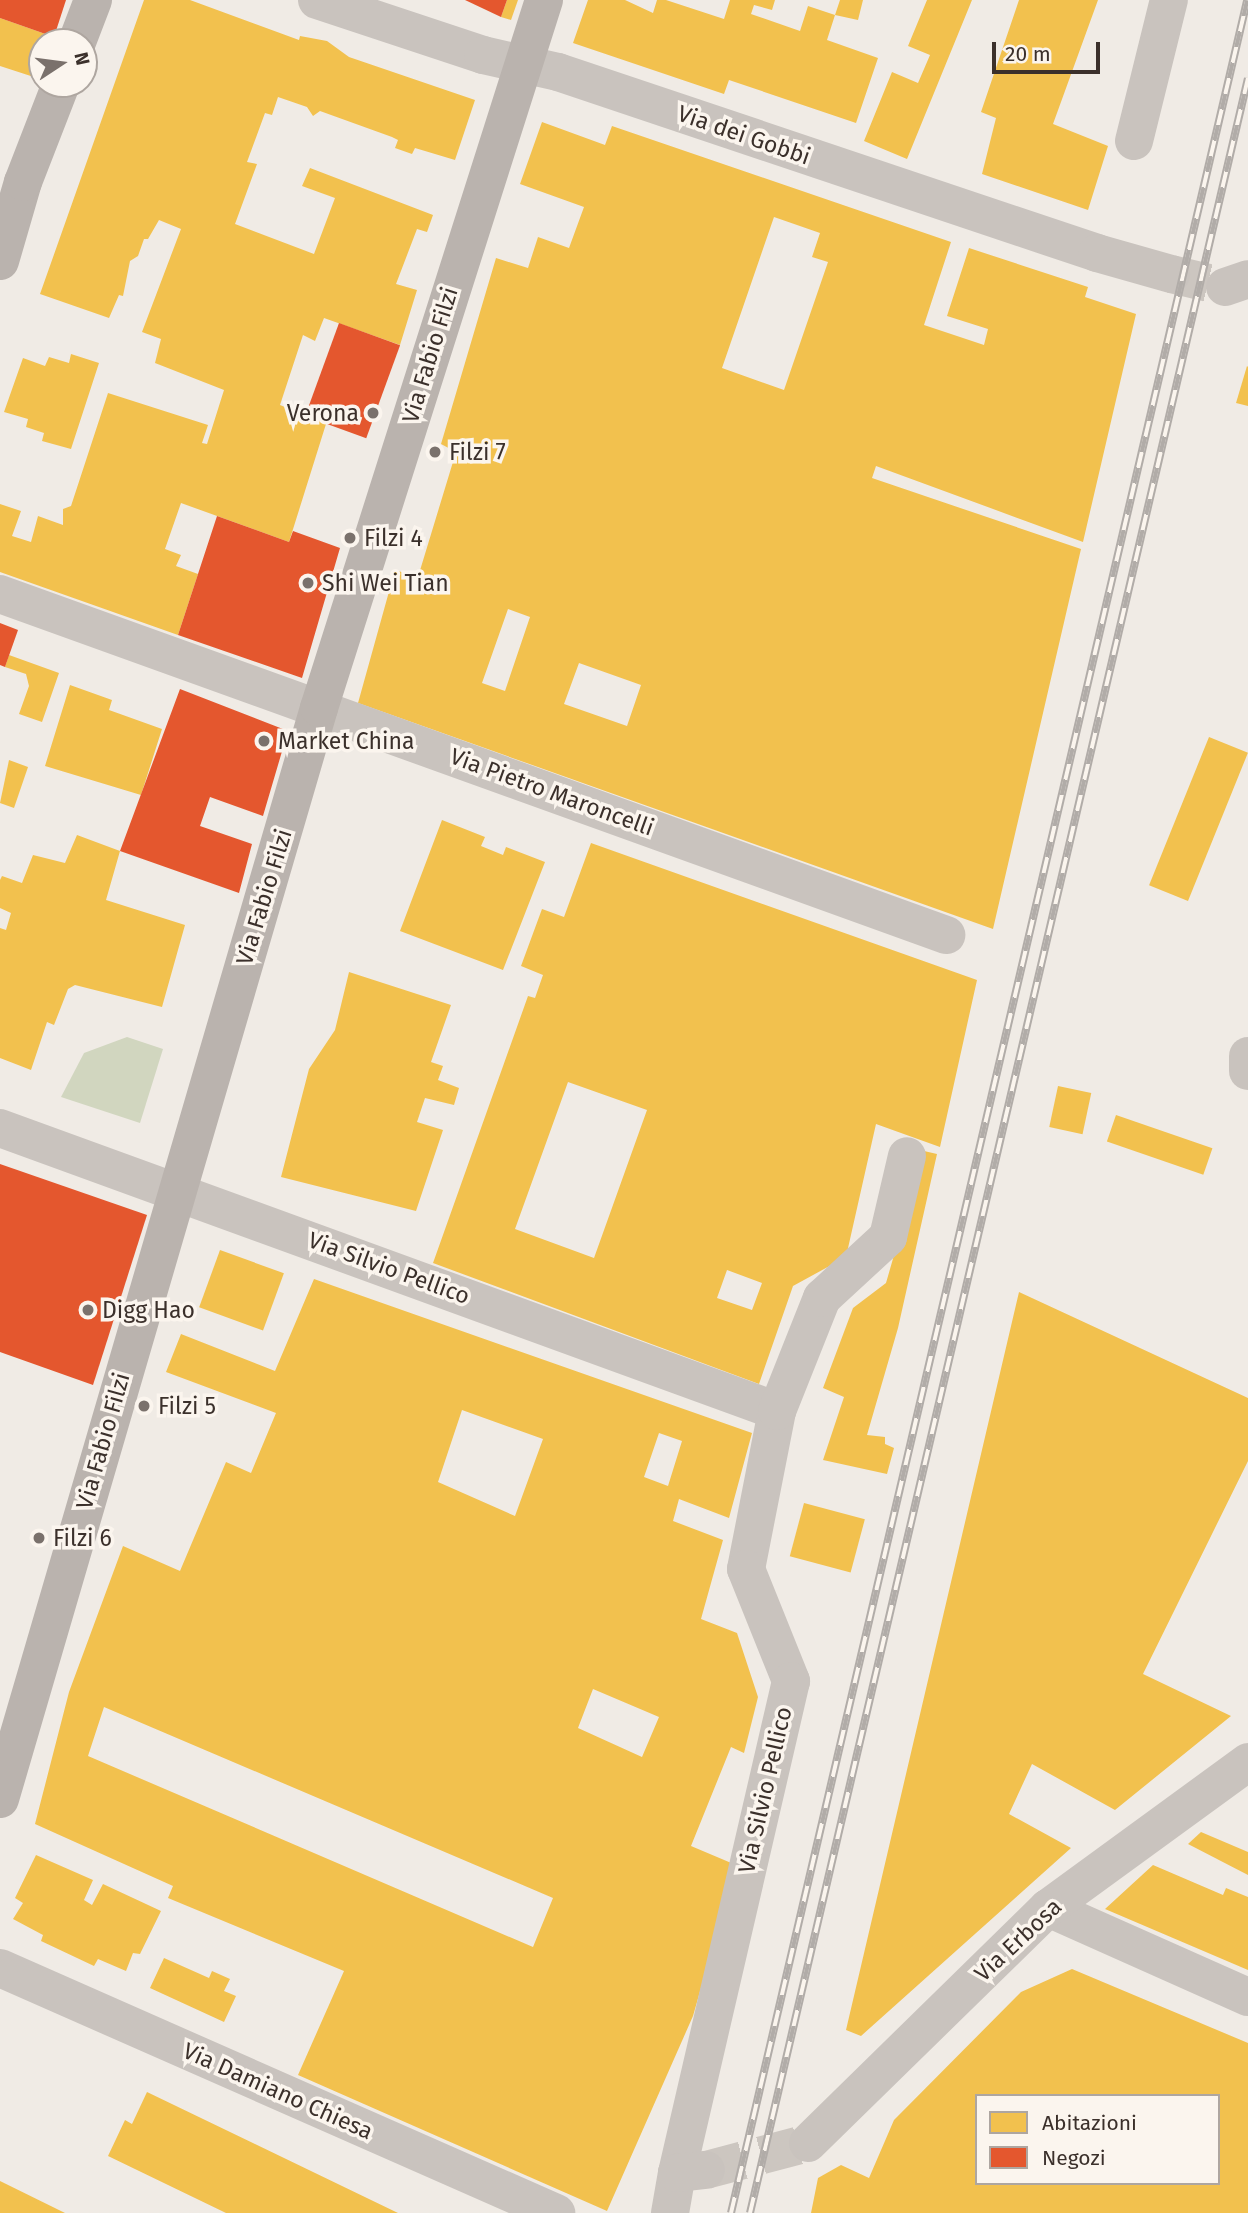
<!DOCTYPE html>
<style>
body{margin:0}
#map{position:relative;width:1248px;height:2213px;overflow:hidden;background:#f0ebe5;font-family:"Fira Sans",sans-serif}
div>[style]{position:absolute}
.green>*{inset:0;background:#d1d6bf}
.homes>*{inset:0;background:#f2c14e;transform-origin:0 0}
.shops>*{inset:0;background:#e4572e;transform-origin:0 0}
.street-tunnel>*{height:38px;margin-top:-19px;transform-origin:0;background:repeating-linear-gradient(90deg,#ccc6c0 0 38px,transparent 0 57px)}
.street>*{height:38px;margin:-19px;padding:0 19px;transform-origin:19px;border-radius:19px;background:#c9c3be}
.secondary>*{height:38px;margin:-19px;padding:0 19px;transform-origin:19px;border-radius:19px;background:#bab3ae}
.rail>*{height:8px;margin-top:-4px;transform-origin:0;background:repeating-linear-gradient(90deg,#fbf5ee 0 16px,#b1aca8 0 32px);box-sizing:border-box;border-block:2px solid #b1aca8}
.dots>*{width:19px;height:19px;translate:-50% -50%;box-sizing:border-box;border:4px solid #fbf5ee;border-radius:50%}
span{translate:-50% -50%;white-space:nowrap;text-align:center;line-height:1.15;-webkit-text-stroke:7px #fbf5ee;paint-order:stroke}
.street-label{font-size:23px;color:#3b302b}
.poi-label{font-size:23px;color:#3b302b}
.right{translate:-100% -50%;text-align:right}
.left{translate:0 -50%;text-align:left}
.legend{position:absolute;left:975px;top:2094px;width:245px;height:91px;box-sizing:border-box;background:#fbf5ee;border:2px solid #aea6a0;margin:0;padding:9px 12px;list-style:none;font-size:21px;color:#3b302b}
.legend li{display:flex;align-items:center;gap:14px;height:35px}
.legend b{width:35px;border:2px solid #aea6a0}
.north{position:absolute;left:28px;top:28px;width:70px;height:70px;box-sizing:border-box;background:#fbf5ee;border:2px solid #aea6a0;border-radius:50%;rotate:77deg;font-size:19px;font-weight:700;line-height:28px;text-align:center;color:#3b302b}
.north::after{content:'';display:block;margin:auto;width:24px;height:32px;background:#7a716c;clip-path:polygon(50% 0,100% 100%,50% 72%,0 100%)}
.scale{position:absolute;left:992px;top:42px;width:108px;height:32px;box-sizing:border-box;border:4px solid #3b302b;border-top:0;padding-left:9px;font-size:21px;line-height:24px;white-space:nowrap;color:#3b302b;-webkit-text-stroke:5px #fbf5ee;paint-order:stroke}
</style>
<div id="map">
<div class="green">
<div style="clip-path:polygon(127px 1037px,163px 1049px,140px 1123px,61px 1097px,84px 1053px)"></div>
</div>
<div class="homes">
<div style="clip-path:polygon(144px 0,190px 0,299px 40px,300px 36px,327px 41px,349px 57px,475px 100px,455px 160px,415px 148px,412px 154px,395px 148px,398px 140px,392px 137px,320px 111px,313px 116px,307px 107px,278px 97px,272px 115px,265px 113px,247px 162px,257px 164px,235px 224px,314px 254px,335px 198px,302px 186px,310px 168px,433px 215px,427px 232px,417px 229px,396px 284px,417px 290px,400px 345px,324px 318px,315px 341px,303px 335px,280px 405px,326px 424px,289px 542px,181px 503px,165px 549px,181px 555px,176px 566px,198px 574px,178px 635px,0 572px,0 504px,21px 511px,12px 536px,31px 542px,38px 516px,63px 525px,63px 509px,71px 506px,108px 393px,208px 425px,202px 443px,207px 444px,224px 390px,155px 363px,161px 339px,142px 332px,181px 229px,159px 220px,148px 239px,144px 239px,138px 256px,130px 261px,123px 296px,119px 295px,109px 318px,40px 294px)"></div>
<div style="clip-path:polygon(507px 0,518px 0,511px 20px,501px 17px)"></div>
<div style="clip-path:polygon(588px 0,625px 0,653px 13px,657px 0,666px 0,724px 19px,730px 0,775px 0,772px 10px,754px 5px,751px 14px,800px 31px,808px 6px,835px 15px,840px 0,863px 0,858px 20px,835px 15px,827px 40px,878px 58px,856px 123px,729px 80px,724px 94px,573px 43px)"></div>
<div style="clip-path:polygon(927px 0,972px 0,907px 159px,864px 141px,892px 72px,918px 83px,930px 55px,908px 46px)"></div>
<div style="clip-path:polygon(1019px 0,1098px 0,1053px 124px,1108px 146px,1088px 210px,982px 174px,996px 118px,981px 112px)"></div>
<div style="clip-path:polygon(0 18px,54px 37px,52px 42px,42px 42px,40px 79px,0 66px)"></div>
<div style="clip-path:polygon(evenodd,542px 122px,605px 145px,612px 126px,951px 242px,924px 325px,984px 345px,988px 329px,947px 316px,969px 248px,1088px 287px,1085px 297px,1136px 314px,1083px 542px,876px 466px,872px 478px,1081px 549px,993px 929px,358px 703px,395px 570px,418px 577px,456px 452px,441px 444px,496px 258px,528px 268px,538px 237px,569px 248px,584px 207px,520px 184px,542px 122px,774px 217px,820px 233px,812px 257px,828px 262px,784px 390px,722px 368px,774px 217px,542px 122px,508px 609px,530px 617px,505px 691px,482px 683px,508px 609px,542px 122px,579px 663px,641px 685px,627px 726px,564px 704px,579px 663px)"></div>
<div style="clip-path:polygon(71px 354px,99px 363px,71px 449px,42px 441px,44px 433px,26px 427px,28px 419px,4px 412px,23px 358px,45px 366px,49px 357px,69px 363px)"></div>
<div style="clip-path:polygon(1247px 366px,1248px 367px,1248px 406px,1236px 403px)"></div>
<div style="clip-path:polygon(9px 655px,59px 673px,42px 722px,19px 714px,29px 686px,26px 674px,5px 667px)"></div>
<div style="clip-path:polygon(70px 685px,112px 700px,109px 710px,162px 729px,141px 795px,45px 766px)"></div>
<div style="left:1209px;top:737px;width:42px;height:160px;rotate:22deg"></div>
<div style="clip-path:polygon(9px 760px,28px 767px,14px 808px,0 803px)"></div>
<div style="clip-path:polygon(442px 820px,485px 837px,481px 846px,503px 855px,506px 847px,545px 862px,503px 970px,400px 931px)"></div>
<div style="clip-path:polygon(77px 835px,120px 851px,106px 900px,185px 925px,162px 1007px,75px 985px,68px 989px,54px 1025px,47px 1022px,31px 1070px,0 1058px,0 928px,6px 930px,11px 913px,0 908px,0 880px,2px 876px,22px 883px,33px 855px,65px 863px)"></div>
<div style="clip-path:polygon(evenodd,591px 843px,977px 980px,940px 1147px,876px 1124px,846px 1257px,793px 1286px,759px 1384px,433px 1263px,528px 996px,535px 998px,543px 975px,521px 966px,542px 909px,564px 917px,591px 843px,568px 1082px,647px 1110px,594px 1258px,515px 1229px,568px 1082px,591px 843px,727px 1270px,762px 1283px,752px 1310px,717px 1298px,727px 1270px)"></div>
<div style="clip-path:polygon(349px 972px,451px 1005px,431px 1062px,443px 1066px,438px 1080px,459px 1088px,454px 1105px,425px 1098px,417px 1122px,443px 1130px,416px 1211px,281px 1177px,309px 1069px,335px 1030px)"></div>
<div style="left:1058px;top:1086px;width:34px;height:42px;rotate:12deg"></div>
<div style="left:1116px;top:1115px;width:102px;height:28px;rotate:19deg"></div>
<div style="clip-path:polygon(924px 1151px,937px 1154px,898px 1328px,867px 1435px,885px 1437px,885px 1444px,894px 1448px,887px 1474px,823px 1460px,844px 1397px,823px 1388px,853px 1308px,886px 1283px)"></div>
<div style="left:220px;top:1250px;width:68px;height:61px;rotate:20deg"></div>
<div style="clip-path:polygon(evenodd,314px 1279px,752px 1433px,729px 1518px,679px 1499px,673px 1521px,723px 1540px,701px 1619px,737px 1633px,758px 1697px,744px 1753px,731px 1747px,691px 1846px,736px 1865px,693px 2016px,607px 2211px,298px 2075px,344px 1971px,168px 1898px,173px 1886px,35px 1824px,69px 1692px,123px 1546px,180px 1571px,226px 1462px,251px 1473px,276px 1413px,166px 1372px,181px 1334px,275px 1371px,314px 1279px,462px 1410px,543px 1439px,515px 1516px,438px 1482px,462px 1410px,314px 1279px,659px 1433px,682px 1441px,668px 1486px,644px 1477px,659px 1433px,314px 1279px,593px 1689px,659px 1717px,642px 1757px,578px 1728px,593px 1689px,314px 1279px,104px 1707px,553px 1898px,533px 1947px,88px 1756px,104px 1707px)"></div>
<div style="clip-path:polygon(1019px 1292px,1248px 1398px,1248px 1461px,1143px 1674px,1231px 1716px,1115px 1810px,1032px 1764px,1009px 1814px,1071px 1848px,861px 2036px,846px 2030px)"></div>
<div style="left:804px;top:1503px;width:63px;height:55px;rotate:15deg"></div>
<div style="clip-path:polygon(1201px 1832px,1248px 1852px,1248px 1875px,1188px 1844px)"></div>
<div style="clip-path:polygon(36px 1855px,93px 1880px,84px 1900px,92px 1905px,103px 1884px,161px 1911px,140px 1954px,133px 1953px,126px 1971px,98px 1959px,94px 1966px,41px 1941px,43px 1935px,13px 1919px,23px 1903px,15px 1898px)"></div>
<div style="clip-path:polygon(1153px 1865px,1223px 1895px,1226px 1888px,1248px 1897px,1248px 1970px,1105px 1909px)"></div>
<div style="clip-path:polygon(164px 1958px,209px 1978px,212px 1971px,230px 1979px,224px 1991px,236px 1996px,224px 2022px,150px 1988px)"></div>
<div style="clip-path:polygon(evenodd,1072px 1969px,1248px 2043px,1248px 2213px,811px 2213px,818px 2178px,841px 2165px,869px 2178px,894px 2120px,1021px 1992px,1072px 1969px,977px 2096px,1218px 2096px,1218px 2183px,977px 2183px,977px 2096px)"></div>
<div style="clip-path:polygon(147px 2092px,398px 2213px,226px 2213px,108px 2156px,125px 2120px,132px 2124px)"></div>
<div style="clip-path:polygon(0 2181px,65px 2213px,0 2213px)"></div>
</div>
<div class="shops">
<div style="clip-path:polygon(0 0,66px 0,54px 37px,0 18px)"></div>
<div style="clip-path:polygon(465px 0,507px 0,501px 17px)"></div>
<div style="left:339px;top:323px;width:65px;height:99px;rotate:20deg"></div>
<div style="clip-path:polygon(217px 516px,289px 542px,293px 531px,340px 548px,302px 678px,178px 635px)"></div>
<div style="clip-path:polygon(0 623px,18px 630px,5px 667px,0 665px)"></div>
<div style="clip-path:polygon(180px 689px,288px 731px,263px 816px,210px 797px,200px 826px,252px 844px,239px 893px,120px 851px)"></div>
<div style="clip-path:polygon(0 1164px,147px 1215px,93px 1385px,0 1352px)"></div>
</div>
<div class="street-tunnel">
<div style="left:1171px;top:274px;width:56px;rotate:13.5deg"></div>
<div style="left:706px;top:2170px;width:106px;rotate:-14.8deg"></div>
</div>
<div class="street">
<div style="left:317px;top:0;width:175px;rotate:18.3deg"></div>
<div style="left:483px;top:55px;width:77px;rotate:12.8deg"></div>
<div style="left:558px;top:72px;width:569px;rotate:18.56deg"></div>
<div style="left:1097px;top:253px;width:77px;rotate:15.8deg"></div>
<div style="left:1134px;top:141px;width:145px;rotate:-76.1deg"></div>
<div style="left:1225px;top:287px;width:24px;rotate:-19deg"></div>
<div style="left:0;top:594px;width:1006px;rotate:19.82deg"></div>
<div style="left:1248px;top:1056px;width:15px;rotate:90deg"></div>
<div style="left:0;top:1128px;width:827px;rotate:20.01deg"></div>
<div style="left:777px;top:1411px;width:161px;rotate:101.1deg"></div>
<div style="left:746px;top:1569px;width:121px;rotate:68.1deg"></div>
<div style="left:791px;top:1681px;width:505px;rotate:103.05deg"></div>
<div style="left:777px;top:1411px;width:122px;rotate:-68.3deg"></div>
<div style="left:822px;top:1298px;width:90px;rotate:-42.7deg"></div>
<div style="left:888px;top:1237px;width:83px;rotate:-76.8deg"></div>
<div style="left:1048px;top:1908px;width:219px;rotate:24deg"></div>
<div style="left:0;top:1968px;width:608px;rotate:23.78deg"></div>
<div style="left:808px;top:2143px;width:336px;rotate:-44.4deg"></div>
<div style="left:1048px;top:1908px;width:248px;rotate:-36.1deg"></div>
<div style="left:670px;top:2213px;width:41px;rotate:-80.1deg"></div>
<div style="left:677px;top:2173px;width:29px;rotate:-6deg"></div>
</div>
<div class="secondary">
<div style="left:77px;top:42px;width:45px;rotate:-69.1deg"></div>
<div style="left:0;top:261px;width:82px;rotate:-73.8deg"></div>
<div style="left:23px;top:182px;width:105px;rotate:-68.8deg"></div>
<div style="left:0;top:1799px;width:1137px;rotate:-73.7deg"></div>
<div style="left:319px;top:708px;width:743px;rotate:-72.37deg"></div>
</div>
<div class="rail">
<div style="left:731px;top:2213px;width:2272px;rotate:-76.87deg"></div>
<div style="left:750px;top:2213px;width:2192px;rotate:-76.87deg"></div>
</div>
<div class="dots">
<div style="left:373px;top:413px;background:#7a716c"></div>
<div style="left:435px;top:452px;background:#7a716c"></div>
<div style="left:350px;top:538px;background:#7a716c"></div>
<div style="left:308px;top:583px;background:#7a716c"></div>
<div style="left:264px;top:741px;background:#7a716c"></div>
<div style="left:88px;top:1310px;background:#7a716c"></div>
<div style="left:144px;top:1406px;background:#7a716c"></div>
<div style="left:39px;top:1538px;background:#7a716c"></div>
</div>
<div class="street-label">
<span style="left:744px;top:135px;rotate:19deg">Via dei Gobbi</span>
<span style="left:430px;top:355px;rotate:-73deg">Via Fabio Filzi</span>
<span style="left:552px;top:792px;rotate:20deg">Via Pietro Maroncelli</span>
<span style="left:264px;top:897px;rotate:-73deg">Via Fabio Filzi</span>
<span style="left:389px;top:1268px;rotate:20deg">Via Silvio Pellico</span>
<span style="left:103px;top:1441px;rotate:-74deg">Via Fabio Filzi</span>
<span style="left:765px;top:1790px;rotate:-77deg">Via Silvio Pellico</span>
<span style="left:1018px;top:1940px;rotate:-43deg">Via Erbosa</span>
<span style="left:278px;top:2091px;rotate:24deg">Via Damiano Chiesa</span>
</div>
<div class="poi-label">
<span class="right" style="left:359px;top:413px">Verona</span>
<span class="left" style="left:449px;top:452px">Filzi 7</span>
<span class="left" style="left:364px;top:538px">Filzi 4</span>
<span class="left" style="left:322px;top:583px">Shi Wei Tian</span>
<span class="left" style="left:278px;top:741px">Market China</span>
<span class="left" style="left:102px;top:1310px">Digg Hao</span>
<span class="left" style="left:158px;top:1406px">Filzi 5</span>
<span class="left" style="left:53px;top:1538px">Filzi 6</span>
</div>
<ul class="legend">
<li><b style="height:19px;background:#f2c14e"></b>Abitazioni</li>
<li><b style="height:19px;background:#e4572e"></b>Negozi</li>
</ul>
<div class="north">N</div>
<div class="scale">20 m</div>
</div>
